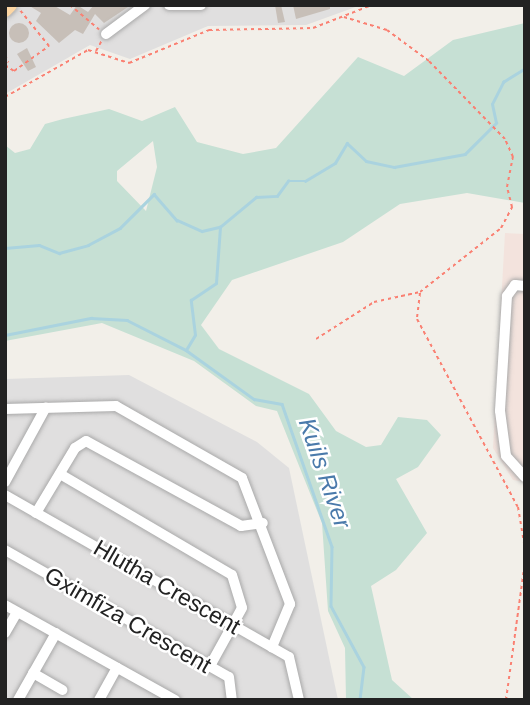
<!DOCTYPE html>
<style>
body{margin:0}
#map{position:relative;width:530px;height:705px;overflow:hidden;background:#f2efe9;font-family:Arial,sans-serif}
div>[style]{position:absolute}
.residential>*{inset:0;background:#e0dfdf}
.military>*{inset:0;background:#f3e3dd}
.wetland>*{inset:0;background:#c6e0d4}
.stream>*{height:2.5px;margin:-1.25px;padding:0 1.25px;transform-origin:1.25px;border-radius:1.25px;background:#aad3df}
.building>*{inset:0;background:#c7bfb8}
.round{border-radius:50%}
.path>*{height:2px;margin-top:-1px;transform-origin:0;background:repeating-linear-gradient(90deg,#fa8072 0 3.5px,transparent 0 7px)}
.roads{filter:drop-shadow(0 0 2px #a9a9a9) drop-shadow(0 0 2px #a9a9a9)}
.minor>*{height:10px;margin:-5px;padding:0 5px;transform-origin:5px;border-radius:5px;background:#fff}
.major>*{height:14px;margin:-7px;padding:0 7px;transform-origin:7px;border-radius:7px;background:#fcd6a4}
span{translate:-50% -50%;white-space:nowrap;text-align:center;line-height:1.15;-webkit-text-stroke:5px #fff;paint-order:stroke}
.street-label{font-size:23px;color:#222}
.water-label{font-size:24px;color:#4a7aab;font-style:italic}
.frame{position:absolute;inset:0;border:7px solid #222;pointer-events:none}
</style>
<div id="map">
<div class="residential">
<div style="clip-path:polygon(21px 5px,361px 5px,306px 25px,208px 26px,130px 59px,90px 45px,5px 94px,5px 21px)"></div>
<div style="clip-path:polygon(129px 375px,257px 442px,289px 468px,338px 700px,5px 700px,5px 379px)"></div>
</div>
<div class="military">
<div style="clip-path:polygon(505px 233px,525px 234px,525px 482px,513px 480px,493px 448px)"></div>
</div>
<div class="wetland">
<div style="clip-path:polygon(evenodd,525px 23px,525px 203px,467px 193px,400px 204px,343px 242px,232px 280px,201px 325px,219px 349px,309px 394px,336px 431px,366px 447px,381px 445px,398px 417px,427px 420px,441px 435px,418px 467px,396px 479px,427px 533px,396px 570px,371px 586px,392px 680px,414px 700px,346px 700px,345px 648px,328px 611px,322px 523px,277px 411px,256px 406px,194px 361px,102px 323px,5px 341px,5px 145px,15px 153px,30px 149px,45px 124px,63px 119px,109px 109px,142px 121px,175px 107px,197px 142px,243px 154px,276px 148px,358px 57px,404px 76px,453px 40px,525px 23px,153px 141px,157px 167px,146px 211px,117px 181px,117px 171px,153px 141px)"></div>
</div>
<div class="stream">
<div style="left:5px;top:248px;width:34px;rotate:-5deg"></div>
<div style="left:39px;top:245px;width:22px;rotate:22deg"></div>
<div style="left:59px;top:253px;width:30px;rotate:-15deg"></div>
<div style="left:88px;top:245px;width:36px;rotate:-28deg"></div>
<div style="left:120px;top:228px;width:48px;rotate:-45deg"></div>
<div style="left:154px;top:194px;width:35px;rotate:49deg"></div>
<div style="left:177px;top:220px;width:27px;rotate:24deg"></div>
<div style="left:202px;top:231px;width:18px;rotate:-13deg"></div>
<div style="left:220px;top:227px;width:47px;rotate:-39.8deg"></div>
<div style="left:256px;top:197px;width:21px;rotate:-3deg"></div>
<div style="left:277px;top:196px;width:19px;rotate:-54deg"></div>
<div style="left:288px;top:181px;width:17px"></div>
<div style="left:305px;top:181px;width:35px;rotate:-31deg"></div>
<div style="left:335px;top:163px;width:23px;rotate:-59deg"></div>
<div style="left:347px;top:143px;width:26px;rotate:43deg"></div>
<div style="left:366px;top:161px;width:29px;rotate:12deg"></div>
<div style="left:394px;top:167px;width:72px;rotate:-10.4deg"></div>
<div style="left:465px;top:154px;width:44px;rotate:-45deg"></div>
<div style="left:496px;top:123px;width:19px;rotate:-102deg"></div>
<div style="left:492px;top:104px;width:25px;rotate:-63deg"></div>
<div style="left:503px;top:82px;width:26px;rotate:-32deg"></div>
<div style="left:5px;top:335px;width:88px;rotate:-11.2deg"></div>
<div style="left:91px;top:318px;width:36px;rotate:3deg"></div>
<div style="left:127px;top:320px;width:66px;rotate:27deg"></div>
<div style="left:186px;top:350px;width:84px;rotate:35.8deg"></div>
<div style="left:254px;top:399px;width:28px;rotate:10deg"></div>
<div style="left:282px;top:404px;width:151px;rotate:70.7deg"></div>
<div style="left:332px;top:547px;width:59px;rotate:91deg"></div>
<div style="left:331px;top:606px;width:69px;rotate:61.6deg"></div>
<div style="left:364px;top:667px;width:33px;rotate:97deg"></div>
<div style="left:186px;top:350px;width:17px;rotate:-59deg"></div>
<div style="left:195px;top:335px;width:35px;rotate:-97deg"></div>
<div style="left:191px;top:300px;width:30px;rotate:-34deg"></div>
<div style="left:216px;top:283px;width:56px;rotate:-85.9deg"></div>
</div>
<div class="building">
<div style="clip-path:polygon(28px 5px,53px 5px,70px 15px,77px 5px,88px 12px,94px 5px,131px 5px,104px 23px,95px 14px,83px 34px,75px 30px,59px 43px,36px 21px,41px 13px)"></div>
<div style="clip-path:polygon(275px 5px,281px 5px,285px 22px,278px 23px)"></div>
<div style="clip-path:polygon(293px 5px,330px 5px,330px 9px,296px 19px)"></div>
<div class="round" style="left:9px;top:23px;width:20px;height:20px"></div>
<div style="clip-path:polygon(27px 48px,36px 67px,28px 71px,17px 54px)"></div>
</div>
<div class="path">
<div style="left:70px;top:5px;width:38px;rotate:40deg"></div>
<div style="left:96px;top:51px;width:13px;rotate:-61deg"></div>
<div style="left:5px;top:55px;width:8px;rotate:67deg"></div>
<div style="left:5px;top:65px;width:11px;rotate:34deg"></div>
<div style="left:14px;top:71px;width:43px;rotate:-35.5deg"></div>
<div style="left:49px;top:46px;width:48px;rotate:-129deg"></div>
<div style="left:5px;top:97px;width:95px;rotate:-29.5deg"></div>
<div style="left:88px;top:50px;width:43px;rotate:17.6deg"></div>
<div style="left:129px;top:63px;width:87px;rotate:-22.4deg"></div>
<div style="left:209px;top:30px;width:104px;rotate:-1.1deg"></div>
<div style="left:313px;top:28px;width:63px;rotate:-21.3deg"></div>
<div style="left:420px;top:293px;width:26px;rotate:97deg"></div>
<div style="left:417px;top:319px;width:213px;rotate:61.8deg"></div>
<div style="left:518px;top:507px;width:43px;rotate:80.5deg"></div>
<div style="left:316px;top:339px;width:69px;rotate:-32.5deg"></div>
<div style="left:374px;top:302px;width:47px;rotate:-12.3deg"></div>
<div style="left:420px;top:292px;width:103px;rotate:-38.3deg"></div>
<div style="left:501px;top:228px;width:24px;rotate:-62deg"></div>
<div style="left:512px;top:207px;width:21px;rotate:-104deg"></div>
<div style="left:507px;top:187px;width:31px;rotate:-79deg"></div>
<div style="left:513px;top:157px;width:20px;rotate:-114deg"></div>
<div style="left:505px;top:139px;width:109px;rotate:-134.3deg"></div>
<div style="left:429px;top:61px;width:52px;rotate:-143.6deg"></div>
<div style="left:387px;top:30px;width:45px;rotate:-163.2deg"></div>
<div style="left:506px;top:700px;width:140px;rotate:-82.2deg"></div>
</div>
<div class="roads">
<div class="minor">
<div style="left:169px;top:5px;width:32px"></div>
<div style="left:106px;top:34px;width:49px;rotate:-36.6deg"></div>
<div style="left:525px;top:286px;width:10px;rotate:-174deg"></div>
<div style="left:515px;top:285px;width:14px;rotate:126deg"></div>
<div style="left:507px;top:296px;width:115px;rotate:93.5deg"></div>
<div style="left:500px;top:411px;width:45px;rotate:82.4deg"></div>
<div style="left:506px;top:456px;width:28px;rotate:48deg"></div>
<div style="left:5px;top:409px;width:111px;rotate:-1.5deg"></div>
<div style="left:116px;top:406px;width:145px;rotate:29.7deg"></div>
<div style="left:242px;top:478px;width:135px;rotate:69.1deg"></div>
<div style="left:290px;top:604px;width:47px;rotate:112.7deg"></div>
<div style="left:60px;top:474px;width:199px;rotate:30.4deg"></div>
<div style="left:232px;top:575px;width:34px;rotate:73deg"></div>
<div style="left:242px;top:608px;width:66px;rotate:118.9deg"></div>
<div style="left:5px;top:482px;width:85px;rotate:-61.3deg"></div>
<div style="left:5px;top:495px;width:327px;rotate:29.7deg"></div>
<div style="left:289px;top:657px;width:44px;rotate:76.9deg"></div>
<div style="left:36px;top:513px;width:76px;rotate:-59deg"></div>
<div style="left:75px;top:448px;width:13px;rotate:-32deg"></div>
<div style="left:86px;top:441px;width:177px;rotate:28.7deg"></div>
<div style="left:241px;top:526px;width:22px;rotate:-8deg"></div>
<div style="left:5px;top:550px;width:257px;rotate:29.6deg"></div>
<div style="left:229px;top:677px;width:23px;rotate:83deg"></div>
<div style="left:5px;top:605px;width:195px;rotate:29.2deg"></div>
<div style="left:5px;top:633px;width:24px;rotate:-60deg"></div>
<div style="left:33px;top:673px;width:34px;rotate:30deg"></div>
<div style="left:18px;top:700px;width:77px;rotate:-60.4deg"></div>
<div style="left:99px;top:700px;width:37px;rotate:-61deg"></div>
</div>
<div class="major">
<div style="left:5px;top:10px;width:7px;rotate:-45deg"></div>
</div>
</div>
<div class="street-label">
<span style="left:167px;top:587px;rotate:30deg">Hlutha Crescent</span>
<span style="left:128px;top:620px;rotate:30deg">Gximfiza Crescent</span>
</div>
<div class="water-label">
<span style="left:325px;top:473px;rotate:71deg">Kuils River</span>
</div>
<div class="frame"></div>
</div>
